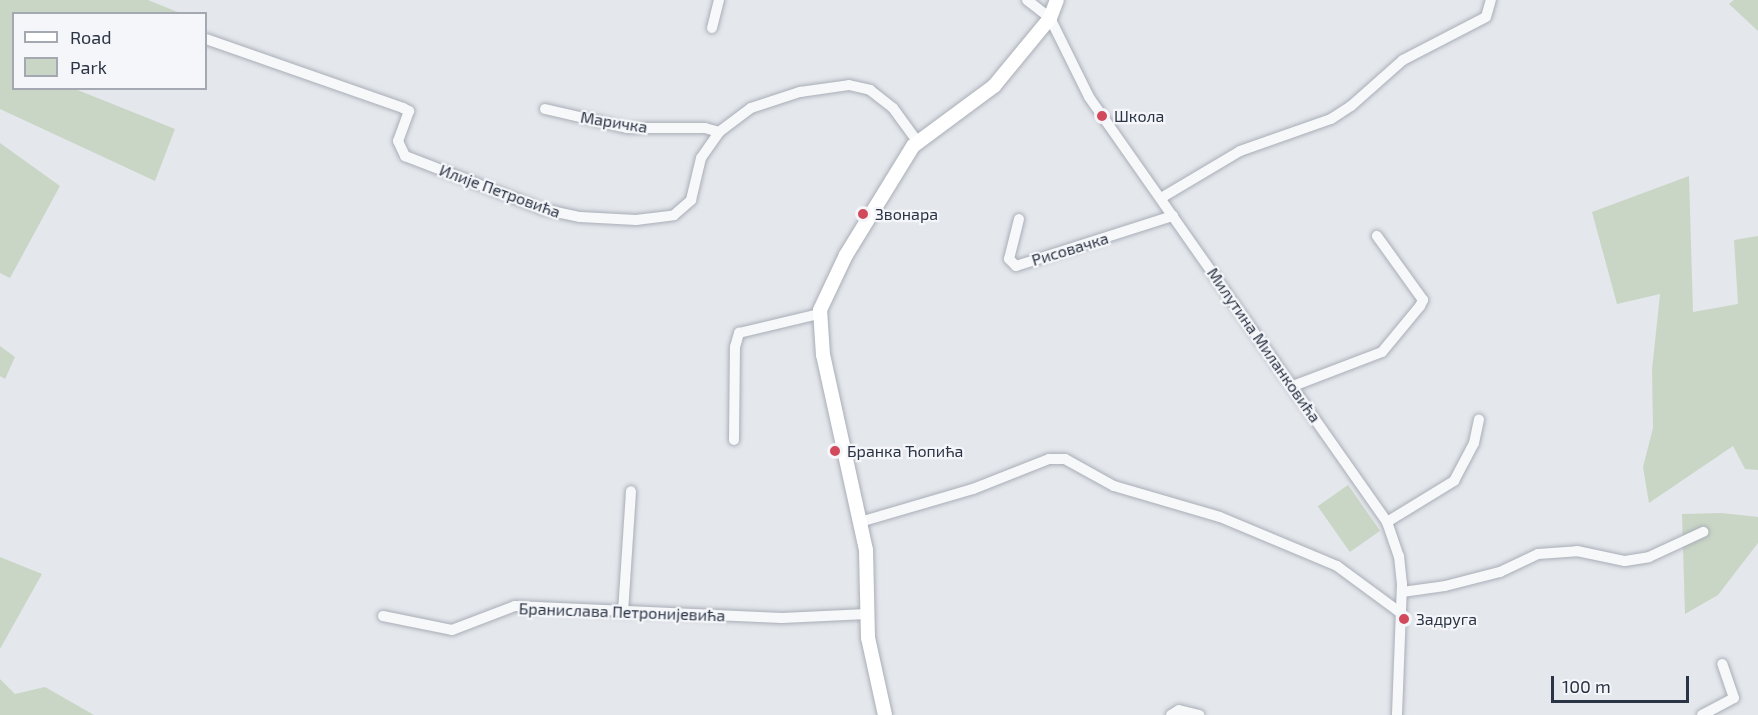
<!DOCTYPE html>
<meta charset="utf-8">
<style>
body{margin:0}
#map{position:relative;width:1758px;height:715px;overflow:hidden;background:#e4e7ec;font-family:"Exo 2",sans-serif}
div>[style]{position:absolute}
.green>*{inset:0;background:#c9d6c5;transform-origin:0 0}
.roads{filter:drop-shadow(0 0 2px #a9aeb7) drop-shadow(0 0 2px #a9aeb7)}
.minor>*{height:10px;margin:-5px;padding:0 5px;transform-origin:5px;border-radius:5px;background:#f7f8fa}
.major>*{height:14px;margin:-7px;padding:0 7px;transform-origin:7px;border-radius:7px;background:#fff}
.dots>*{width:16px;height:16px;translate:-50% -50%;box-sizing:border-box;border:3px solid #f4f6f9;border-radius:50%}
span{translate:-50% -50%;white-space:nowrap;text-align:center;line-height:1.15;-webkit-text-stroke:4.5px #f4f6f9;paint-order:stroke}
.poi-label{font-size:16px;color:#2b3445}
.left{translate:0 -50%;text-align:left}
.street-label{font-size:16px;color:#2b3445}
.legend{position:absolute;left:12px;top:12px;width:195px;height:78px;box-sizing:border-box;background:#f4f6f9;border:2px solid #a4a8b1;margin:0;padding:8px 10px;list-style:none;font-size:18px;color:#2b3445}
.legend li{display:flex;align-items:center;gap:12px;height:30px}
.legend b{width:30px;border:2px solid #a4a8b1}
.scale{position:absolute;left:1551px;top:676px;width:138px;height:27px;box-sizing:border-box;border:3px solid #2b3445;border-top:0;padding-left:8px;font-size:18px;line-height:21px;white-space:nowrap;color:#2b3445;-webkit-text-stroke:4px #f4f6f9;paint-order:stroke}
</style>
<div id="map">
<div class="green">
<div style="clip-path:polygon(0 0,148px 0,180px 13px,14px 14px,14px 88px,75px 89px,175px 129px,155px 181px,0 109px)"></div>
<div style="clip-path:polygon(1734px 0,1758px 0,1758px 31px,1729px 4px)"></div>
<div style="clip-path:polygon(0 143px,60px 186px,10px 278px,0 273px)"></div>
<div style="clip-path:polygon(1689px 176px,1693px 312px,1738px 304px,1734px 240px,1758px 236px,1758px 470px,1745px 469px,1733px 446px,1649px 503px,1643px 467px,1653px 428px,1652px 370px,1660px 294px,1617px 304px,1592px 212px)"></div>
<div style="clip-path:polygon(0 346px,15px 357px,5px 379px,0 376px)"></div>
<div style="left:1348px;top:485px;width:56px;height:37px;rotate:55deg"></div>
<div style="clip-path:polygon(1722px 513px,1758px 517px,1758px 543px,1718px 595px,1685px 614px,1682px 514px)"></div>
<div style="clip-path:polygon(0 557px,42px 574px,0 649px)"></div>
<div style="clip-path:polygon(0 679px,15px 694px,45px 687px,94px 715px,0 715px)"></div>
</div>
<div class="roads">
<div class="minor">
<div style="left:1027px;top:0;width:29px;rotate:38deg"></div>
<div style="left:1050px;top:18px;width:88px;rotate:63.7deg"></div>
<div style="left:1089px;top:97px;width:519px;rotate:54.96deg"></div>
<div style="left:1387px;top:522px;width:36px;rotate:71deg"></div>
<div style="left:1399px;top:556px;width:28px;rotate:84deg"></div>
<div style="left:1402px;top:584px;width:131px;rotate:92.2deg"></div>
<div style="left:712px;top:28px;width:29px;rotate:-76deg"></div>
<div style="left:206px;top:39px;width:209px;rotate:19.3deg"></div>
<div style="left:403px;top:108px;width:7px;rotate:27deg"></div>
<div style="left:409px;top:111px;width:32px;rotate:110deg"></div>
<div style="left:398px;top:141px;width:17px;rotate:65deg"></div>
<div style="left:405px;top:156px;width:147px;rotate:21.1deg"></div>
<div style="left:542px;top:209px;width:39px;rotate:12deg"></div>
<div style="left:580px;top:217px;width:56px;rotate:3.1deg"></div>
<div style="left:636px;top:220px;width:38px;rotate:-7deg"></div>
<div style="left:674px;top:215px;width:23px;rotate:-41deg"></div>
<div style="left:691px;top:200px;width:43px;rotate:-76.6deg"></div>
<div style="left:701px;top:158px;width:32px;rotate:-55deg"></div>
<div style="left:719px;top:132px;width:40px;rotate:-37deg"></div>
<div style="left:751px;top:108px;width:52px;rotate:-18.1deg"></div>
<div style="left:800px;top:92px;width:49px;rotate:-8.1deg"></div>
<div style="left:849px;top:85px;width:22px;rotate:13deg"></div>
<div style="left:870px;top:90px;width:29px;rotate:38deg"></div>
<div style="left:893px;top:108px;width:41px;rotate:54deg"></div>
<div style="left:545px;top:109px;width:84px;rotate:13deg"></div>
<div style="left:627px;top:128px;width:78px"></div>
<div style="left:705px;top:128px;width:15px;rotate:16deg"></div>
<div style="left:1161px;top:198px;width:92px;rotate:-30.7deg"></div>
<div style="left:1240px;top:151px;width:96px;rotate:-19.4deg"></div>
<div style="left:1331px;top:119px;width:24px;rotate:-33deg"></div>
<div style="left:1351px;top:106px;width:69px;rotate:-41.5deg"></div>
<div style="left:1403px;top:60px;width:93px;rotate:-27.4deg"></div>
<div style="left:1486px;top:17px;width:18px;rotate:-74deg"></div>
<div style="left:1019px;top:219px;width:41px;rotate:104deg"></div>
<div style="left:1009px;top:259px;width:10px;rotate:45deg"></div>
<div style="left:1016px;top:266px;width:165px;rotate:-17.7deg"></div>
<div style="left:1293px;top:386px;width:95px;rotate:-20.9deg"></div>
<div style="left:1382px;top:352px;width:60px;rotate:-50.4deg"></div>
<div style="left:1420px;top:306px;width:7px;rotate:-63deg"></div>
<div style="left:1423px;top:300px;width:79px;rotate:-125.7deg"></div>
<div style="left:734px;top:440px;width:93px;rotate:-89.4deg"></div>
<div style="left:735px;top:347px;width:15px;rotate:-74deg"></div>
<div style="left:739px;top:333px;width:82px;rotate:-13.4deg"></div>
<div style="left:860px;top:522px;width:118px;rotate:-16.3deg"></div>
<div style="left:973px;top:489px;width:82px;rotate:-21.5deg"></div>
<div style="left:1049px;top:459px;width:16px"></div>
<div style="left:1065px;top:459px;width:56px;rotate:28.9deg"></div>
<div style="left:1114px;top:486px;width:110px;rotate:16.3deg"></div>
<div style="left:1220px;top:517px;width:127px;rotate:22.7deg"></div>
<div style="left:1337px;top:566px;width:81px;rotate:36.4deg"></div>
<div style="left:1387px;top:522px;width:79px;rotate:-31.5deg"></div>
<div style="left:1454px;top:481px;width:43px;rotate:-62.2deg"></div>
<div style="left:1474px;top:443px;width:24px;rotate:-78deg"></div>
<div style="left:1402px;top:592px;width:43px;rotate:-7.9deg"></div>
<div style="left:1445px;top:586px;width:57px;rotate:-14.3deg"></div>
<div style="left:1500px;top:572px;width:42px;rotate:-25.3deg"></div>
<div style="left:1538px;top:554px;width:39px;rotate:-4deg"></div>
<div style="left:1577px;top:551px;width:49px;rotate:11.8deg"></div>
<div style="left:1625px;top:561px;width:24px;rotate:-9deg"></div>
<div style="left:1649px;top:557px;width:60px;rotate:-24.8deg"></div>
<div style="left:623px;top:612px;width:121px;rotate:-86.2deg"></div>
<div style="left:383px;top:616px;width:70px;rotate:11.5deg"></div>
<div style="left:452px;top:630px;width:67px;rotate:-20.9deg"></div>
<div style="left:515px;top:606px;width:267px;rotate:2.6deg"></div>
<div style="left:782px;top:618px;width:85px;rotate:-2.7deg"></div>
<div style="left:1171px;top:715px;width:9px;rotate:-32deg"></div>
<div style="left:1179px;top:710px;width:21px;rotate:14deg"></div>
<div style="left:1702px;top:715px;width:36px;rotate:-28deg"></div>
<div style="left:1734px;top:698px;width:36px;rotate:-109deg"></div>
</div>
<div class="major">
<div style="left:885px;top:715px;width:79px;rotate:-102.4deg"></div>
<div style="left:868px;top:638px;width:88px;rotate:-91.3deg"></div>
<div style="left:866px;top:550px;width:200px;rotate:-102.4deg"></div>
<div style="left:823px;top:355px;width:45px;rotate:-93.8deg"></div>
<div style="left:820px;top:310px;width:61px;rotate:-64.7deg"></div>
<div style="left:846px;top:255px;width:128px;rotate:-58.4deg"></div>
<div style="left:913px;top:146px;width:101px;rotate:-36.5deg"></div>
<div style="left:994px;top:86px;width:88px;rotate:-50.5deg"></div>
<div style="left:1050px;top:18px;width:19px;rotate:-69deg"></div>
</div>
</div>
<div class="dots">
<div style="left:1102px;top:116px;background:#d1495b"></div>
<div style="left:863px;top:214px;background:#d1495b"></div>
<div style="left:835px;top:451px;background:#d1495b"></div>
<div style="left:1404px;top:619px;background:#d1495b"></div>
</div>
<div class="poi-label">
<span class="left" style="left:1114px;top:116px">Школа</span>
<span class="left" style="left:875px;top:214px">Звонара</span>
<span class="left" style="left:847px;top:451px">Бранка Ћопића</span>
<span class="left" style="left:1416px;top:619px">Задруга</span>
</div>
<div class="street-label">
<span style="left:614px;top:122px;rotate:9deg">Маричка</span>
<span style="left:500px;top:191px;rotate:20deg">Илије Петровића</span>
<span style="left:1070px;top:249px;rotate:-17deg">Рисовачка</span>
<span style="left:1264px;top:345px;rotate:55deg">Милутина Миланковића</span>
<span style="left:622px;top:612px;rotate:2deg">Бранислава Петронијевића</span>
</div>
<ul class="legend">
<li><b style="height:8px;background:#fff"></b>Road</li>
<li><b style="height:16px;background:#c9d6c5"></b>Park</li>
</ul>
<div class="scale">100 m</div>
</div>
